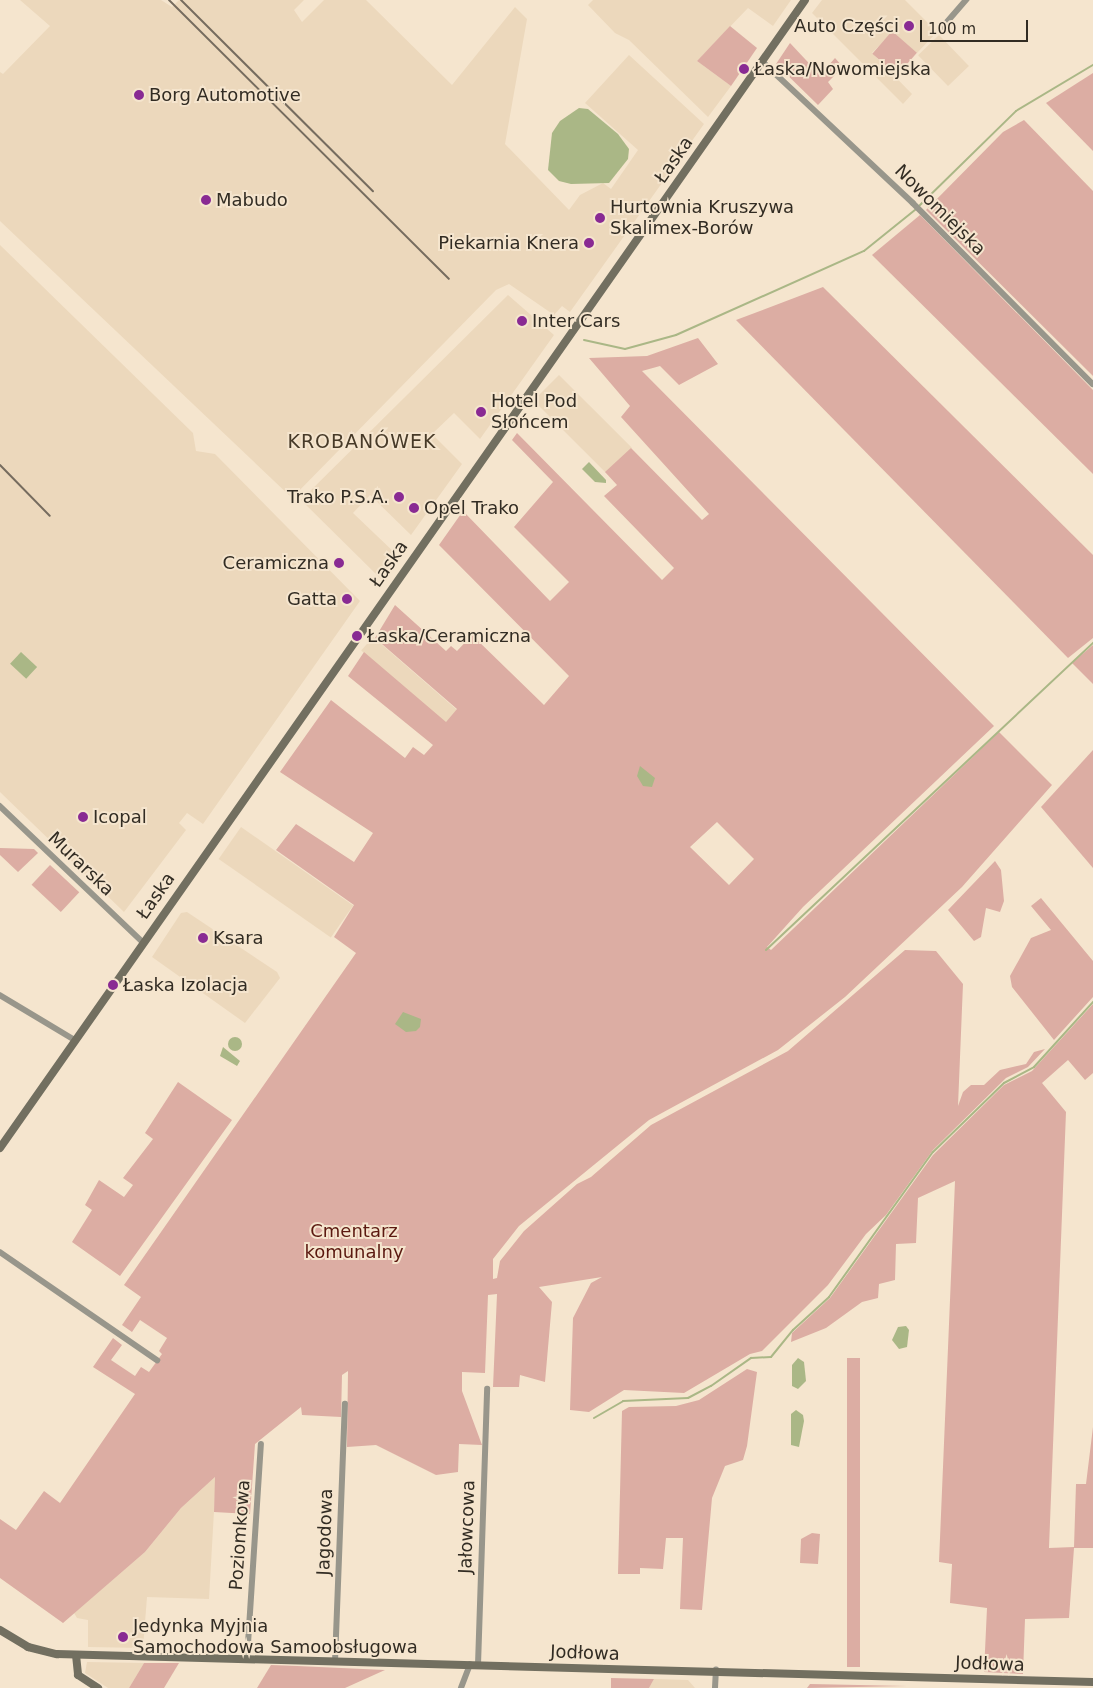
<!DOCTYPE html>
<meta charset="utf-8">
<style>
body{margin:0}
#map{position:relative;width:1093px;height:1688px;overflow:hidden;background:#f5e5ce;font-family:"DejaVu Sans",sans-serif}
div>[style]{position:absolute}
.built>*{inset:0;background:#ecd8bc;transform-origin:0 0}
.green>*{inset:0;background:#dcada3;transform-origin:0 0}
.water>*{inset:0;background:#aab786;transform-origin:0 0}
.round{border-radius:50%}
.stream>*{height:2px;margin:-1px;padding:0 1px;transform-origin:1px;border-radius:1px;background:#aab786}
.street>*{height:5.5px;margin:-2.75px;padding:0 2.75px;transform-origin:2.75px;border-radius:2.75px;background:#98968b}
.secondary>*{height:8px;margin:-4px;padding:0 4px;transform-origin:4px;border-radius:4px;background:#726f60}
.rail>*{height:2px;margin:-1px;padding:0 1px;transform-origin:1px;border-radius:1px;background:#766c5f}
.dots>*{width:14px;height:14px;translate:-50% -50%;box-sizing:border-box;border:2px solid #f5e5ce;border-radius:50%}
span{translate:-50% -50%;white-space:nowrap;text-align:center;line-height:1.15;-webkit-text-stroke:4px #f5e5ce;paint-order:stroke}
.poi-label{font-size:18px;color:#322c23}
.right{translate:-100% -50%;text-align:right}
.left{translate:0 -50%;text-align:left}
.street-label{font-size:18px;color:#322c23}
.park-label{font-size:18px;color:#5b1910}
.neighbourhood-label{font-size:19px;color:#473a28;letter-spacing:1px}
.scale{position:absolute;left:920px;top:20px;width:108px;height:22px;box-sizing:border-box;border:2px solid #322c23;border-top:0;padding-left:6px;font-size:15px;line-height:18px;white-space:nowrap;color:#322c23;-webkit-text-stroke:4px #f5e5ce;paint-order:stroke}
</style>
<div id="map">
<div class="built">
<div style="clip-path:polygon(20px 0,161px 0,172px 7px,179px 0,304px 0,294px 10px,302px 22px,324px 0,366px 0,452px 85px,515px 7px,527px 19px,505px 144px,569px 210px,580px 195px,603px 183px,611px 189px,638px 150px,585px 103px,629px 55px,704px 124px,570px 312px,562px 306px,554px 315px,509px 284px,496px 290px,292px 498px,0 221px,0 72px,3px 74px,50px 26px)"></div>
<div style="clip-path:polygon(593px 0,791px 0,773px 26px,748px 8px,697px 61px,731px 86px,708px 117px,629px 40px,615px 33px,588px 5px)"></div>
<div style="clip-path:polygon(822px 0,905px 0,937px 32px,917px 53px,892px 32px,872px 53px,912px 94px,903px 104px,812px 13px)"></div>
<div style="left:939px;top:35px;width:43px;height:29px;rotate:46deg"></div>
<div style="clip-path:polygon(0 245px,193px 433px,196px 451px,215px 454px,360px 601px,203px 824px,187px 813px,179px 823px,186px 830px,124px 912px,0 792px)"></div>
<div style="clip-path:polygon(508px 295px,554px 335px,480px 439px,454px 413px,432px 434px,462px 464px,411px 535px,370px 495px,353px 513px,397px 555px,381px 579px,301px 500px)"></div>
<div style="left:559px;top:375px;width:103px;height:36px;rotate:45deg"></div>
<div style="left:373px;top:637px;width:111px;height:18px;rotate:41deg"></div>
<div style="left:241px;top:827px;width:137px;height:39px;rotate:35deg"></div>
<div style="clip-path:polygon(187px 912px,277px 972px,280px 978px,245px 1023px,152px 957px,181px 913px)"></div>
<div style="clip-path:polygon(216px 1476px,209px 1599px,147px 1597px,143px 1648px,88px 1647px,88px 1620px,77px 1618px,74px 1613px,145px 1552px,181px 1508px)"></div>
<div style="clip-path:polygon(87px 1662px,144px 1663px,129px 1688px,108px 1688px,85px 1673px)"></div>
<div style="clip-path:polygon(654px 1679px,688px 1680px,695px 1688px,649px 1688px)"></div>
</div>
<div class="green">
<div style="clip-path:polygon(730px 26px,757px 48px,731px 86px,697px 61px)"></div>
<div style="left:892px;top:31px;width:33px;height:30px;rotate:41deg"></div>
<div style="clip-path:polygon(790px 43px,820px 75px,835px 58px,843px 67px,828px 82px,833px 89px,818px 105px,776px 64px)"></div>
<div style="clip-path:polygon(1093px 73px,1093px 151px,1046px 103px)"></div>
<div style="clip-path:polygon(1024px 120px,1093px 191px,1093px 376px,926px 210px,1003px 132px)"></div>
<div style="clip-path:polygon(920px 215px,1093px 390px,1093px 474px,872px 255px)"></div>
<div style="clip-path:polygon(823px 287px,1093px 555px,1093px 638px,1068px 658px,736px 320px)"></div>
<div style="clip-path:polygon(evenodd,698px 338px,718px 364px,679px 385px,660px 366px,642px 371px,994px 726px,803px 907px,767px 947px,771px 950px,999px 732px,1052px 785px,962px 887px,845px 997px,778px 1050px,649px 1120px,519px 1226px,493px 1259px,493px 1279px,497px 1278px,500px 1261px,524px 1231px,577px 1184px,591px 1177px,651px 1125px,788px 1051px,905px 950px,936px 951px,963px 984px,958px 1106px,963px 1092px,971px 1085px,984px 1085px,1000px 1070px,1026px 1064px,1034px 1052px,1045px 1049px,1028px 1067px,1006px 1078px,933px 1150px,886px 1215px,866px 1234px,828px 1285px,762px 1351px,750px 1354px,684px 1393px,624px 1390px,589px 1412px,570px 1410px,573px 1318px,591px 1283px,602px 1277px,539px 1287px,552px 1302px,545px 1382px,520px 1375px,519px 1387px,493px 1387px,497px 1294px,488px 1295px,485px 1373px,462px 1372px,462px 1391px,482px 1445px,459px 1444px,458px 1472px,436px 1475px,376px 1445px,347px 1447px,348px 1371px,342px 1375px,341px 1417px,302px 1415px,301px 1407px,255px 1444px,250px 1514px,214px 1512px,215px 1477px,181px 1508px,145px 1552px,63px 1623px,0 1578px,0 1519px,16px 1530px,44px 1491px,60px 1503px,135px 1394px,93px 1367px,113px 1338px,122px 1345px,111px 1360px,135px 1376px,141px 1367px,149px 1372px,162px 1354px,159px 1351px,167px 1338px,140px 1320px,132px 1332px,122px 1325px,141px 1297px,124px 1285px,356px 953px,334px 937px,354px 905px,276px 850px,296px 824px,354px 862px,373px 833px,280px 772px,331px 700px,405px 758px,413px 747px,424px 755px,433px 745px,348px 676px,364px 652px,446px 722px,457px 709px,375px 638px,395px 605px,446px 651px,451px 646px,457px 651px,472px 635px,544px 705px,569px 676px,439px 545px,463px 511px,550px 601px,569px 582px,514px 527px,553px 482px,512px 440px,517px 433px,662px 580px,674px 568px,604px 496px,617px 485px,605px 472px,631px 448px,702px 520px,709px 514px,621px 417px,630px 406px,589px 358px,647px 356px,698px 338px,717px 822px,754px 859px,729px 885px,690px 847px,717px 822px)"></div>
<div style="clip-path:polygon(1093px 645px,1093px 684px,1072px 663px)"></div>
<div style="clip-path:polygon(1093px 750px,1093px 868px,1041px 807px)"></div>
<div style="clip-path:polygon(0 848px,34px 849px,38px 853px,18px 872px,0 855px)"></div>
<div style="clip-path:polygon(995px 861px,1001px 870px,1004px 901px,1000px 912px,986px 908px,981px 937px,974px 941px,948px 910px)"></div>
<div style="left:50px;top:865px;width:40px;height:27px;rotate:43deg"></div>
<div style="clip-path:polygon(1041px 898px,1093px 961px,1093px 997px,1054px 1040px,1012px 987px,1010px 976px,1031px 938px,1051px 930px,1031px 906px)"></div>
<div style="clip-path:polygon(1093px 1004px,1093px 1073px,1085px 1080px,1068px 1060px,1042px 1083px,1066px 1112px,1049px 1548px,1074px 1547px,1076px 1484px,1086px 1484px,1093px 1427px,1093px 1548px,1074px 1548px,1069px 1618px,1025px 1619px,1023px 1674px,984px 1672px,987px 1608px,950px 1603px,952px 1564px,939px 1562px,955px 1181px,918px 1198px,916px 1243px,896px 1244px,895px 1280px,879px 1284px,878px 1298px,862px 1302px,826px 1328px,791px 1342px,792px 1333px,830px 1298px,933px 1155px,1004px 1085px,1032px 1071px)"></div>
<div style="clip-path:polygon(178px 1082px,232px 1120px,120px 1276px,72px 1242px,92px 1210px,85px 1205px,99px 1180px,124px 1197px,133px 1185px,123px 1178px,153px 1139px,145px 1133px)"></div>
<div style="left:847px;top:1358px;width:13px;height:309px"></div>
<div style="clip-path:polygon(747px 1369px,757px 1372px,747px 1446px,743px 1460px,725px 1466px,712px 1498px,702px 1610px,680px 1609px,683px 1538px,666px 1538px,663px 1569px,640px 1568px,640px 1574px,618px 1574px,622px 1411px,629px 1407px,676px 1406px,699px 1400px)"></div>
<div style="clip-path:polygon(812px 1533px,820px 1534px,818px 1564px,800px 1563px,801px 1539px)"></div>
<div style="clip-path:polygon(144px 1663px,179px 1663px,164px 1688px,129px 1688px)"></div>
<div style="clip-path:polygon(271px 1665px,297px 1666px,385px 1670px,345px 1688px,257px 1688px)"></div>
<div style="clip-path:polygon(611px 1678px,654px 1679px,649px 1688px,611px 1688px)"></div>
<div style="clip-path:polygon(810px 1684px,907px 1686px,807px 1688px)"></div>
</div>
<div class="water">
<div style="clip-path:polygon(579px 108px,588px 109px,618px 134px,629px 149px,628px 159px,609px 183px,571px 184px,559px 181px,548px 170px,552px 133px,560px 121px)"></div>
<div style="clip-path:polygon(589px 462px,606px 480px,606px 483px,595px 482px,582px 469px)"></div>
<div style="left:21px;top:652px;width:22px;height:16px;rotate:43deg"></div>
<div style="clip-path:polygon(640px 766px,655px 778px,652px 787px,643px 786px,637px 776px)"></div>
<div style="clip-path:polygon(403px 1012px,421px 1019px,420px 1027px,416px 1031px,406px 1032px,395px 1024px)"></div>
<div class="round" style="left:228px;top:1037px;width:14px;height:14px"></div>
<div style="clip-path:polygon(223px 1047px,240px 1061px,237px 1066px,220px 1056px)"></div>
<div style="clip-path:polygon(898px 1327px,906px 1326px,909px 1330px,907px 1347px,899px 1349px,892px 1340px)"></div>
<div style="clip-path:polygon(798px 1358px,804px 1362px,806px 1381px,798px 1389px,792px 1386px,792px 1365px)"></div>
<div style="clip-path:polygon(796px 1410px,803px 1415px,804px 1421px,799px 1447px,791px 1445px,791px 1414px)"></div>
</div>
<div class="stream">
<div style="left:919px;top:206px;width:136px;rotate:-44.4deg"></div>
<div style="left:1016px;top:111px;width:90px;rotate:-30.9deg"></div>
<div style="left:584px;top:340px;width:42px;rotate:12.4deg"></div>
<div style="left:625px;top:349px;width:53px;rotate:-15.4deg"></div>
<div style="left:676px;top:335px;width:206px;rotate:-24.1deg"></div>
<div style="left:864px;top:251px;width:67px;rotate:-38.9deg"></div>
<div style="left:766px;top:950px;width:449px;rotate:-43.2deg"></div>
<div style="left:594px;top:1418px;width:34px;rotate:-30deg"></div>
<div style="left:623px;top:1401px;width:65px;rotate:-2.6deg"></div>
<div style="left:688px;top:1398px;width:26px;rotate:-28deg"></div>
<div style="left:711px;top:1386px;width:49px;rotate:-35deg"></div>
<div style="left:751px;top:1358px;width:20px;rotate:-3deg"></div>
<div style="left:771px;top:1357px;width:35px;rotate:-51deg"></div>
<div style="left:793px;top:1330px;width:49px;rotate:-42.5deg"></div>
<div style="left:829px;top:1297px;width:178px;rotate:-54.4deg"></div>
<div style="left:933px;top:1152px;width:99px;rotate:-44.2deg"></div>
<div style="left:1004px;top:1083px;width:34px;rotate:-28deg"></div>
<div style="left:1034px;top:1067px;width:88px;rotate:-47.8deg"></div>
</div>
<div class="street">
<div style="left:940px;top:30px;width:40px;rotate:-49deg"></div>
<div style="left:762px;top:61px;width:207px;rotate:43.2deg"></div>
<div style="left:913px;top:203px;width:255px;rotate:45.2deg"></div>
<div style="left:0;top:806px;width:197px;rotate:43.6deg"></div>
<div style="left:0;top:995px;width:87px;rotate:31deg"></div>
<div style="left:0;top:1252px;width:191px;rotate:34.5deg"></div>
<div style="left:247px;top:1659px;width:215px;rotate:-86.3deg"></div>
<div style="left:335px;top:1662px;width:258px;rotate:-87.8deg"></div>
<div style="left:478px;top:1665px;width:276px;rotate:-88.1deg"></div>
<div style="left:461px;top:1688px;width:25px;rotate:-69deg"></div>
<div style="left:715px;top:1688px;width:18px;rotate:-87deg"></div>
</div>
<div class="secondary">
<div style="left:0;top:1148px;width:1402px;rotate:-54.96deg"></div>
<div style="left:0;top:1630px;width:33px;rotate:31deg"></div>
<div style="left:28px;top:1647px;width:30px;rotate:14deg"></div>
<div style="left:57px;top:1654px;width:1036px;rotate:1.55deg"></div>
<div style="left:76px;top:1655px;width:20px;rotate:84deg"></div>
<div style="left:78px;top:1675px;width:24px;rotate:33deg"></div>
</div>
<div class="rail">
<div style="left:169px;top:0;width:395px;rotate:44.9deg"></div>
<div style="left:181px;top:0;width:271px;rotate:44.9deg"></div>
<div style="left:0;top:465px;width:71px;rotate:45.6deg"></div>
</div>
<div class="dots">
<div style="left:909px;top:26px;background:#892a93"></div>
<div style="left:744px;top:69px;background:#892a93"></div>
<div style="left:139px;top:95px;background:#892a93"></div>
<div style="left:206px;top:200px;background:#892a93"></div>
<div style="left:600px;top:218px;background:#892a93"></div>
<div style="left:589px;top:243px;background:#892a93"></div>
<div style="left:522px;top:321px;background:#892a93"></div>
<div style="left:481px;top:412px;background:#892a93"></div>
<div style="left:399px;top:497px;background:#892a93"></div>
<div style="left:414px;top:508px;background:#892a93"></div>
<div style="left:339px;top:563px;background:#892a93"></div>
<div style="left:347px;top:599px;background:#892a93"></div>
<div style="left:357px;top:636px;background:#892a93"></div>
<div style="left:83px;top:817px;background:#892a93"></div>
<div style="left:203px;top:938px;background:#892a93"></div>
<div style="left:113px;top:985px;background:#892a93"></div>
<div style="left:123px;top:1637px;background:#892a93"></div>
</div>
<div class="poi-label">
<span class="right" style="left:899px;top:26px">Auto Części</span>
<span class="left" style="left:754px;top:69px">Łaska/Nowomiejska</span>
<span class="left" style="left:149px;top:95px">Borg Automotive</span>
<span class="left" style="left:216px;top:200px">Mabudo</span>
<span class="left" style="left:610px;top:218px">Hurtownia Kruszywa<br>Skalimex-Borów</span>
<span class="right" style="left:579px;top:243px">Piekarnia Knera</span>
<span class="left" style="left:532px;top:321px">Inter Cars</span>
<span class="left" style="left:491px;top:412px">Hotel Pod<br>Słońcem</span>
<span class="right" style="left:389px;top:497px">Trako P.S.A.</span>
<span class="left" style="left:424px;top:508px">Opel Trako</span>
<span class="right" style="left:329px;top:563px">Ceramiczna</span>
<span class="right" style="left:337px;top:599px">Gatta</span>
<span class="left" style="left:367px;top:636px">Łaska/Ceramiczna</span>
<span class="left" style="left:93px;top:817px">Icopal</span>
<span class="left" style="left:213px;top:938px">Ksara</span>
<span class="left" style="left:123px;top:985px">Łaska Izolacja</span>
<span class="left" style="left:133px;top:1637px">Jedynka Myjnia<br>Samochodowa Samoobsługowa</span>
</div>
<div class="street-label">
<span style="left:674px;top:160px;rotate:-55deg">Łaska</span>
<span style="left:940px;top:210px;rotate:45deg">Nowomiejska</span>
<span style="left:389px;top:564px;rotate:-55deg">Łaska</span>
<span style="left:81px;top:864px;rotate:44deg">Murarska</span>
<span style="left:156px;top:896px;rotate:-55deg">Łaska</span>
<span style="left:467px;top:1527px;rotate:-88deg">Jałowcowa</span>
<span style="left:325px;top:1532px;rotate:-88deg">Jagodowa</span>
<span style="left:240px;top:1535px;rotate:-86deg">Poziomkowa</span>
<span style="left:585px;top:1653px;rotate:2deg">Jodłowa</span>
<span style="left:990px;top:1664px;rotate:2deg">Jodłowa</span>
</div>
<div class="park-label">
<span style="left:354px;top:1242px">Cmentarz<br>komunalny</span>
</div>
<div class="neighbourhood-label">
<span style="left:362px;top:442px">KROBANÓWEK</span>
</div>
<div class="scale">100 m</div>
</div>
